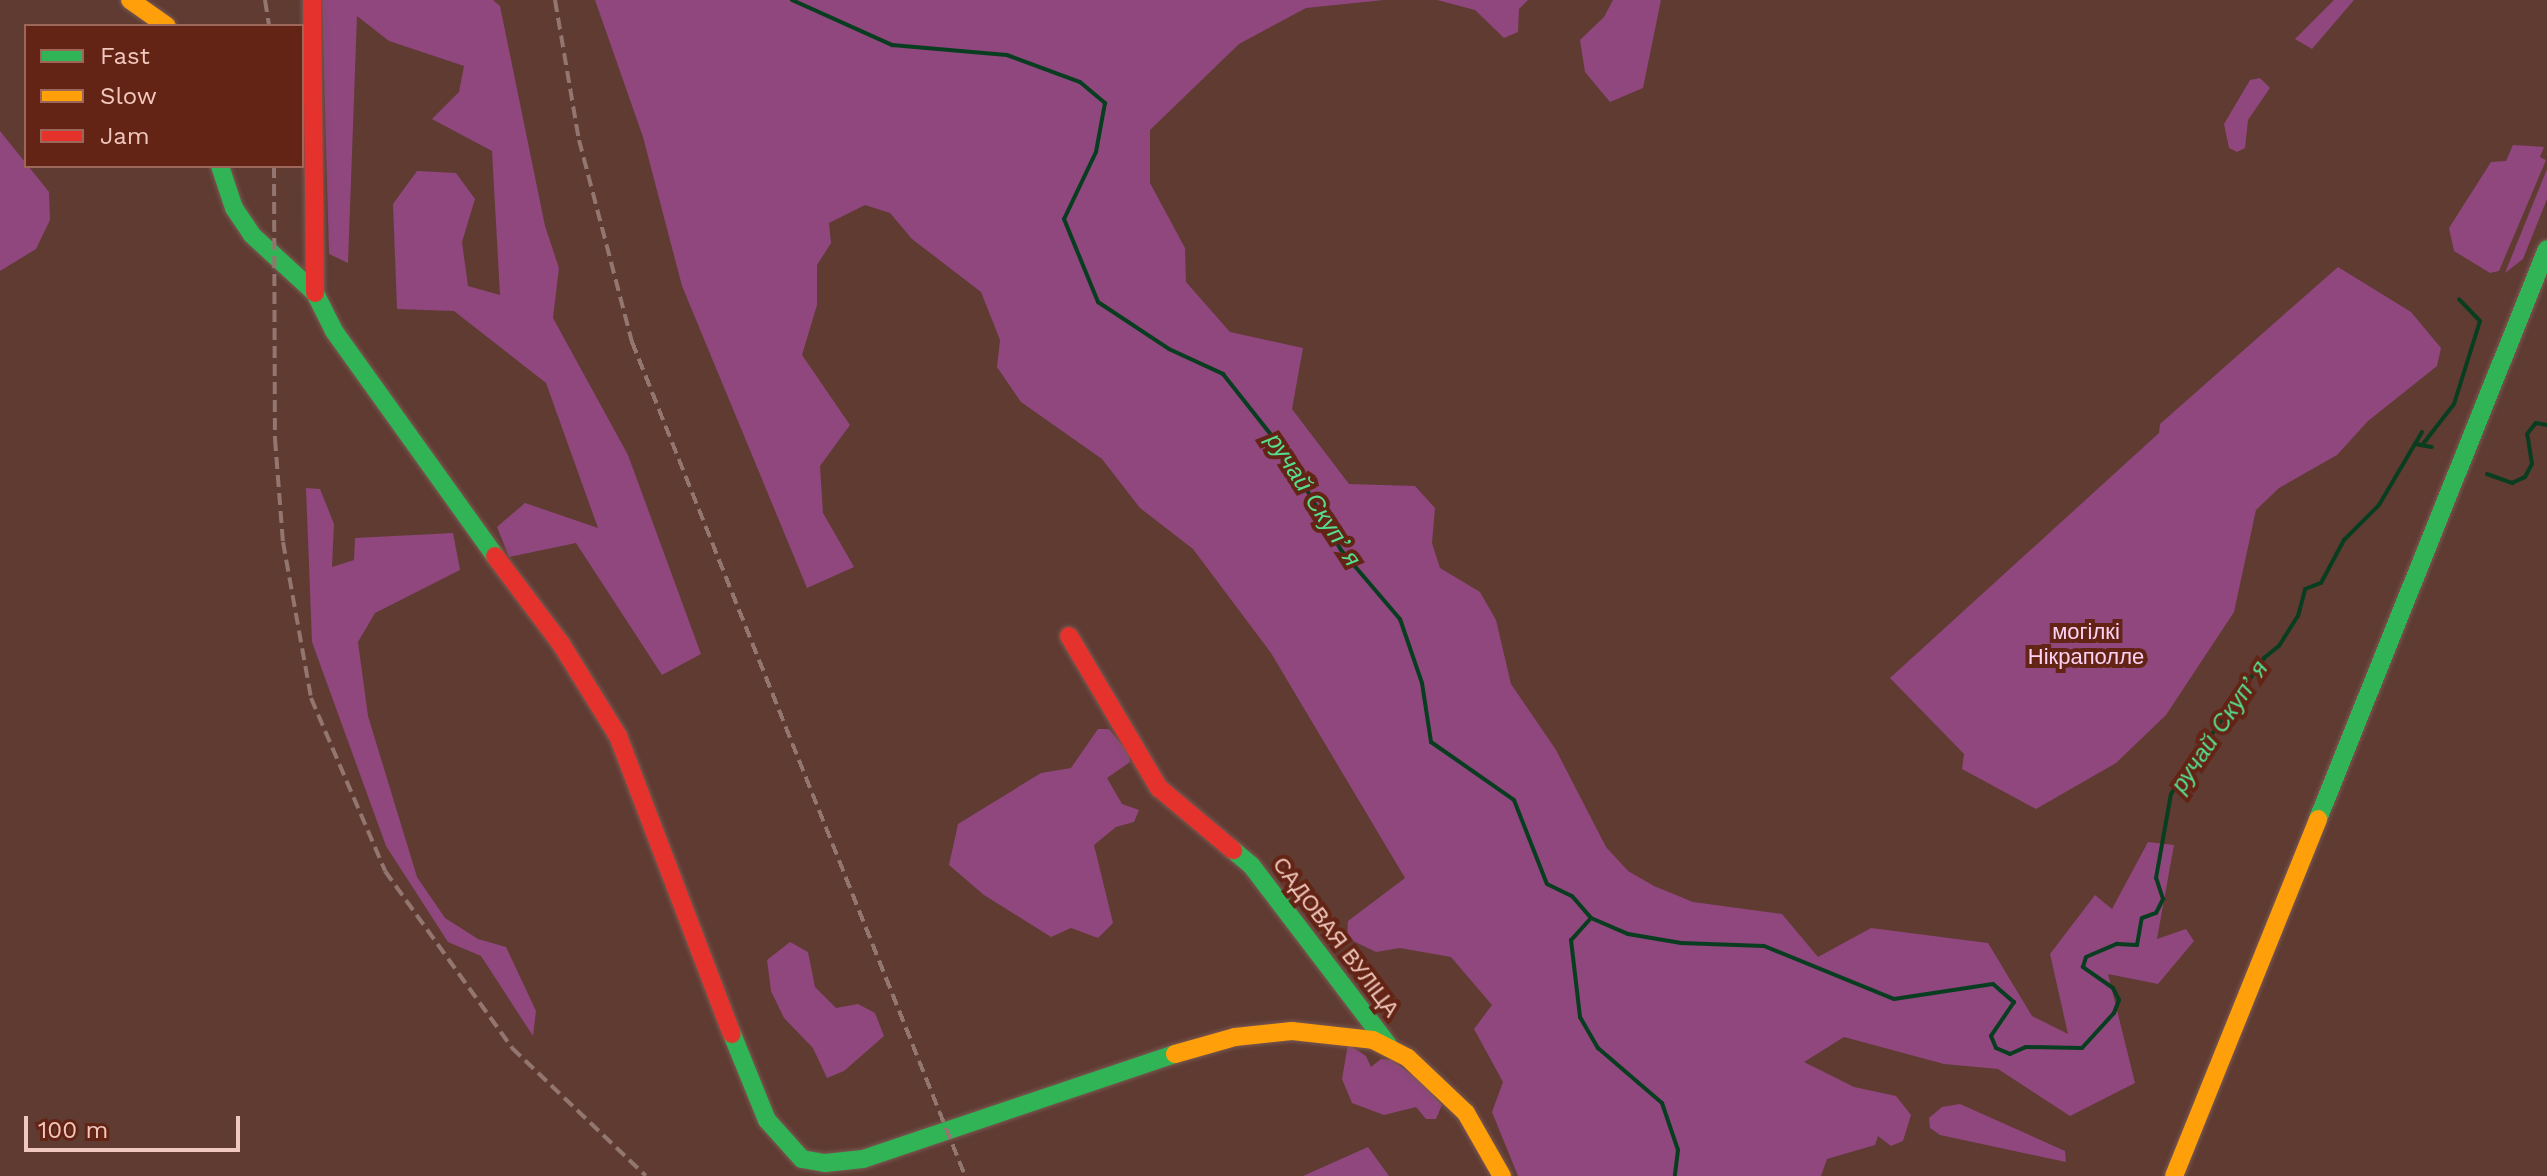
<!DOCTYPE html>
<meta charset="utf-8">
<style>
body{margin:0}
#map{position:relative;width:2547px;height:1176px;overflow:hidden;background:#5f3b32;font-family:"Work Sans",sans-serif}
div>[style]{position:absolute}
.green>*{inset:0;background:#8f477e}
.stream>*{height:4px;margin:-2px;padding:0 2px;transform-origin:2px;border-radius:2px;background:#093d20}
.roads{filter:drop-shadow(0 0 2px #795851) drop-shadow(0 0 2px #795851)}
.fast>*{height:18px;margin:-9px;padding:0 9px;transform-origin:9px;border-radius:9px;background:#30b455}
.slow>*{height:18px;margin:-9px;padding:0 9px;transform-origin:9px;border-radius:9px;background:#ff9f0a}
.jam>*{height:18px;margin:-9px;padding:0 9px;transform-origin:9px;border-radius:9px;background:#e5322d}
.rail>*{height:4px;margin-top:-2px;transform-origin:0;background:repeating-linear-gradient(90deg,#92766f 0 12px,transparent 0 18px)}
span{translate:-50% -50%;white-space:nowrap;text-align:center;line-height:1.15;-webkit-text-stroke:8px #642415;paint-order:stroke}
.park-label{font-size:22px;color:#fdd1f3}
.street-label{font-size:22px;color:#f1c8be}
.water-label{font-size:24px;color:#55de8e;font-style:italic}
.legend{position:absolute;left:24px;top:24px;width:280px;height:144px;box-sizing:border-box;background:#642415;border:2px solid #9c6659;margin:0;padding:10px 14px;list-style:none;font-size:24px;color:#f1c8be}
.legend li{display:flex;align-items:center;gap:16px;height:40px}
.legend b{width:40px;border:2px solid #9c6659}
.scale{position:absolute;left:24px;top:1116px;width:216px;height:36px;box-sizing:border-box;border:4px solid #f1c8be;border-top:0;padding-left:10px;font-size:24px;line-height:28px;white-space:nowrap;color:#f1c8be;-webkit-text-stroke:6px #642415;paint-order:stroke}
</style>
<div id="map">
<div class="green">
<div style="clip-path:polygon(322px 0,493px 0,500px 6px,545px 226px,559px 268px,553px 318px,628px 455px,701px 654px,662px 675px,576px 543px,509px 557px,497px 527px,525px 503px,598px 528px,546px 383px,454px 311px,397px 309px,393px 204px,417px 171px,456px 173px,475px 199px,462px 242px,468px 286px,500px 295px,492px 151px,432px 119px,459px 92px,464px 66px,389px 41px,357px 16px,348px 263px,329px 254px)"></div>
<div style="clip-path:polygon(595px 0,1384px 0,1306px 8px,1239px 44px,1150px 130px,1150px 183px,1185px 248px,1186px 282px,1230px 332px,1303px 348px,1292px 409px,1349px 484px,1415px 486px,1435px 508px,1432px 543px,1440px 568px,1480px 592px,1496px 620px,1511px 684px,1556px 750px,1606px 847px,1628px 871px,1654px 886px,1693px 902px,1782px 914px,1818px 957px,1871px 928px,1988px 943px,2032px 1016px,2068px 1034px,2050px 954px,2095px 895px,2112px 909px,2148px 842px,2174px 845px,2157px 939px,2186px 929px,2194px 941px,2158px 984px,2108px 974px,2135px 1083px,2070px 1116px,1998px 1069px,1944px 1064px,1844px 1037px,1804px 1062px,1854px 1087px,1896px 1096px,1911px 1115px,1903px 1141px,1891px 1146px,1878px 1136px,1875px 1145px,1827px 1159px,1821px 1176px,1518px 1176px,1492px 1112px,1503px 1082px,1474px 1029px,1492px 1005px,1451px 957px,1400px 948px,1376px 952px,1347px 938px,1348px 921px,1405px 878px,1271px 653px,1193px 549px,1140px 508px,1102px 459px,1021px 402px,997px 367px,1000px 340px,981px 292px,912px 239px,890px 213px,865px 205px,829px 223px,831px 243px,817px 265px,817px 305px,802px 355px,850px 425px,820px 466px,823px 513px,854px 567px,807px 588px,682px 286px,643px 137px)"></div>
<div style="clip-path:polygon(1437px 0,1528px 0,1519px 9px,1518px 32px,1504px 38px,1475px 10px)"></div>
<div style="clip-path:polygon(1613px 0,1661px 0,1643px 88px,1610px 102px,1585px 72px,1580px 40px,1604px 17px)"></div>
<div style="clip-path:polygon(2334px 0,2354px 0,2312px 49px,2295px 39px)"></div>
<div style="clip-path:polygon(2260px 78px,2270px 88px,2248px 120px,2245px 148px,2237px 152px,2229px 148px,2224px 124px,2250px 80px)"></div>
<div style="clip-path:polygon(0 131px,49px 192px,50px 220px,36px 249px,0 271px)"></div>
<div style="clip-path:polygon(2513px 145px,2544px 147px,2540px 157px,2546px 160px,2499px 271px,2490px 273px,2454px 251px,2449px 228px,2491px 162px,2506px 161px)"></div>
<div style="clip-path:polygon(2547px 169px,2547px 199px,2523px 259px,2505px 273px)"></div>
<div style="clip-path:polygon(2338px 267px,2411px 312px,2441px 348px,2437px 366px,2368px 421px,2337px 455px,2279px 488px,2256px 510px,2234px 612px,2166px 715px,2116px 763px,2036px 809px,1962px 769px,1964px 754px,1890px 678px,2159px 433px,2160px 424px)"></div>
<div style="clip-path:polygon(306px 488px,320px 489px,334px 524px,332px 567px,354px 560px,355px 538px,453px 533px,460px 570px,375px 613px,358px 642px,368px 716px,417px 877px,445px 918px,478px 939px,506px 947px,536px 1011px,533px 1036px,481px 956px,448px 942px,386px 846px,312px 642px)"></div>
<div style="clip-path:polygon(1098px 729px,1109px 729px,1129px 753px,1130px 762px,1107px 778px,1122px 804px,1139px 810px,1134px 822px,1116px 827px,1094px 845px,1113px 923px,1098px 938px,1071px 928px,1051px 937px,984px 895px,949px 865px,958px 824px,1041px 773px,1071px 768px)"></div>
<div style="clip-path:polygon(790px 942px,808px 952px,815px 987px,836px 1008px,858px 1004px,875px 1013px,884px 1036px,844px 1071px,827px 1078px,813px 1048px,784px 1018px,771px 991px,767px 960px)"></div>
<div style="clip-path:polygon(1348px 1044px,1366px 1056px,1371px 1067px,1381px 1059px,1392px 1060px,1419px 1080px,1442px 1105px,1436px 1119px,1426px 1119px,1416px 1107px,1384px 1115px,1352px 1103px,1342px 1079px)"></div>
<div style="clip-path:polygon(1960px 1104px,2065px 1151px,2066px 1162px,1940px 1135px,1930px 1128px,1929px 1118px,1942px 1107px)"></div>
<div style="clip-path:polygon(1368px 1147px,1389px 1176px,1303px 1176px)"></div>
</div>
<div class="stream">
<div style="left:792px;top:0;width:110px;rotate:24.2deg"></div>
<div style="left:892px;top:45px;width:115px;rotate:5deg"></div>
<div style="left:1007px;top:55px;width:78px;rotate:20.3deg"></div>
<div style="left:1080px;top:82px;width:33px;rotate:40deg"></div>
<div style="left:1105px;top:103px;width:50px;rotate:100.4deg"></div>
<div style="left:1096px;top:152px;width:74px;rotate:115.5deg"></div>
<div style="left:1064px;top:219px;width:90px;rotate:67.7deg"></div>
<div style="left:1098px;top:302px;width:85px;rotate:33.5deg"></div>
<div style="left:1169px;top:349px;width:60px;rotate:24.8deg"></div>
<div style="left:1223px;top:374px;width:103px;rotate:51.7deg"></div>
<div style="left:1287px;top:455px;width:109px;rotate:60.4deg"></div>
<div style="left:1341px;top:550px;width:91px;rotate:49.5deg"></div>
<div style="left:1400px;top:619px;width:68px;rotate:71deg"></div>
<div style="left:1422px;top:683px;width:60px;rotate:81.3deg"></div>
<div style="left:1431px;top:742px;width:101px;rotate:34.9deg"></div>
<div style="left:1514px;top:800px;width:90px;rotate:68.6deg"></div>
<div style="left:1547px;top:884px;width:28px;rotate:26deg"></div>
<div style="left:1572px;top:896px;width:29px;rotate:49deg"></div>
<div style="left:1591px;top:918px;width:40px;rotate:23.4deg"></div>
<div style="left:1628px;top:934px;width:54px;rotate:9.6deg"></div>
<div style="left:1681px;top:943px;width:83px;rotate:2.1deg"></div>
<div style="left:1764px;top:946px;width:140px;rotate:22.2deg"></div>
<div style="left:1894px;top:999px;width:100px;rotate:-8.6deg"></div>
<div style="left:1993px;top:984px;width:28px;rotate:41deg"></div>
<div style="left:2014px;top:1002px;width:41px;rotate:124.1deg"></div>
<div style="left:1991px;top:1036px;width:13px;rotate:67deg"></div>
<div style="left:1996px;top:1048px;width:15px;rotate:23deg"></div>
<div style="left:2010px;top:1054px;width:17px;rotate:-24deg"></div>
<div style="left:2026px;top:1047px;width:56px;rotate:1deg"></div>
<div style="left:2082px;top:1048px;width:47px;rotate:-47.6deg"></div>
<div style="left:2114px;top:1013px;width:14px;rotate:-69deg"></div>
<div style="left:2119px;top:1000px;width:13px;rotate:-117deg"></div>
<div style="left:2113px;top:988px;width:37px;rotate:-145deg"></div>
<div style="left:2083px;top:967px;width:10px;rotate:-73deg"></div>
<div style="left:2086px;top:957px;width:34px;rotate:-23deg"></div>
<div style="left:2117px;top:944px;width:20px;rotate:3deg"></div>
<div style="left:2137px;top:945px;width:27px;rotate:-80deg"></div>
<div style="left:2142px;top:918px;width:15px;rotate:-20deg"></div>
<div style="left:2156px;top:913px;width:16px;rotate:-63deg"></div>
<div style="left:2163px;top:899px;width:22px;rotate:-108deg"></div>
<div style="left:2156px;top:878px;width:85px;rotate:-79.9deg"></div>
<div style="left:2171px;top:794px;width:165px;rotate:-55.6deg"></div>
<div style="left:2264px;top:658px;width:19px;rotate:-39deg"></div>
<div style="left:2279px;top:646px;width:36px;rotate:-58deg"></div>
<div style="left:2298px;top:616px;width:28px;rotate:-75deg"></div>
<div style="left:2305px;top:589px;width:17px;rotate:-21deg"></div>
<div style="left:2321px;top:583px;width:49px;rotate:-61.9deg"></div>
<div style="left:2344px;top:540px;width:49px;rotate:-45deg"></div>
<div style="left:2379px;top:505px;width:71px;rotate:-59.5deg"></div>
<div style="left:2415px;top:444px;width:17px;rotate:10deg"></div>
<div style="left:2415px;top:444px;width:14px;rotate:-60deg"></div>
<div style="left:2423px;top:444px;width:51px;rotate:-52.2deg"></div>
<div style="left:2454px;top:404px;width:87px;rotate:-72.6deg"></div>
<div style="left:2480px;top:321px;width:30px;rotate:-134deg"></div>
<div style="left:2487px;top:474px;width:27px;rotate:20deg"></div>
<div style="left:2512px;top:483px;width:14px;rotate:-25deg"></div>
<div style="left:2525px;top:477px;width:15px;rotate:-62deg"></div>
<div style="left:2532px;top:464px;width:30px;rotate:-99deg"></div>
<div style="left:2527px;top:434px;width:14px;rotate:-51deg"></div>
<div style="left:2536px;top:423px;width:11px;rotate:10deg"></div>
<div style="left:1591px;top:918px;width:30px;rotate:132deg"></div>
<div style="left:1571px;top:940px;width:78px;rotate:83.3deg"></div>
<div style="left:1580px;top:1017px;width:36px;rotate:60deg"></div>
<div style="left:1598px;top:1048px;width:84px;rotate:40.7deg"></div>
<div style="left:1662px;top:1103px;width:50px;rotate:71.2deg"></div>
<div style="left:1678px;top:1150px;width:26px;rotate:97deg"></div>
</div>
<div class="roads">
<div class="fast">
<div style="left:220px;top:166px;width:44px;rotate:71.6deg"></div>
<div style="left:234px;top:208px;width:32px;rotate:56deg"></div>
<div style="left:252px;top:235px;width:86px;rotate:42.6deg"></div>
<div style="left:315px;top:293px;width:42px;rotate:63.4deg"></div>
<div style="left:334px;top:331px;width:277px;rotate:54.4deg"></div>
<div style="left:2318px;top:819px;width:614px;rotate:-68.11deg"></div>
<div style="left:1233px;top:850px;width:23px;rotate:40deg"></div>
<div style="left:1251px;top:865px;width:226px;rotate:52.7deg"></div>
<div style="left:732px;top:1034px;width:93px;rotate:67.9deg"></div>
<div style="left:767px;top:1120px;width:52px;rotate:48.1deg"></div>
<div style="left:802px;top:1159px;width:23px;rotate:10deg"></div>
<div style="left:825px;top:1163px;width:38px;rotate:-6deg"></div>
<div style="left:863px;top:1159px;width:329px;rotate:-18.6deg"></div>
</div>
<div class="slow">
<div style="left:130px;top:0;width:45px;rotate:35.1deg"></div>
<div style="left:1175px;top:1054px;width:62px;rotate:-15.8deg"></div>
<div style="left:1235px;top:1037px;width:57px;rotate:-6deg"></div>
<div style="left:1292px;top:1031px;width:81px;rotate:6.3deg"></div>
<div style="left:1373px;top:1040px;width:39px;rotate:27deg"></div>
<div style="left:1408px;top:1058px;width:80px;rotate:43.5deg"></div>
<div style="left:1466px;top:1113px;width:73px;rotate:60.3deg"></div>
<div style="left:2174px;top:1176px;width:385px;rotate:-68deg"></div>
</div>
<div class="jam">
<div style="left:312px;top:0;width:293px;rotate:89.4deg"></div>
<div style="left:495px;top:556px;width:110px;rotate:53.1deg"></div>
<div style="left:561px;top:644px;width:108px;rotate:58.2deg"></div>
<div style="left:618px;top:736px;width:319px;rotate:69.1deg"></div>
<div style="left:1069px;top:636px;width:177px;rotate:59.4deg"></div>
<div style="left:1159px;top:788px;width:97px;rotate:40deg"></div>
</div>
</div>
<div class="rail">
<div style="left:265px;top:0;width:26px;rotate:81deg"></div>
<div style="left:555px;top:0;width:142px;rotate:80.3deg"></div>
<div style="left:579px;top:140px;width:209px;rotate:75.3deg"></div>
<div style="left:632px;top:342px;width:898px;rotate:68.23deg"></div>
<div style="left:274px;top:166px;width:273px;rotate:89.8deg"></div>
<div style="left:275px;top:439px;width:103px;rotate:85.6deg"></div>
<div style="left:283px;top:542px;width:158px;rotate:79.8deg"></div>
<div style="left:311px;top:698px;width:188px;rotate:66.8deg"></div>
<div style="left:385px;top:871px;width:218px;rotate:54.3deg"></div>
<div style="left:512px;top:1048px;width:185px;rotate:43.7deg"></div>
</div>
<div class="park-label">
<span style="left:2086px;top:644px">могілкі<br>Нікраполле</span>
</div>
<div class="street-label">
<span style="left:1336px;top:937px;rotate:53deg">САДОВАЯ ВУЛІЦА</span>
</div>
<div class="water-label">
<span style="left:1313px;top:500px;rotate:57deg">ручай Скупʼя</span>
<span style="left:2220px;top:727px;rotate:-56deg">ручай Скупʼя</span>
</div>
<ul class="legend">
<li><b style="height:10px;background:#30b455"></b>Fast</li>
<li><b style="height:10px;background:#ff9f0a"></b>Slow</li>
<li><b style="height:10px;background:#e5322d"></b>Jam</li>
</ul>
<div class="scale">100 m</div>
</div>
